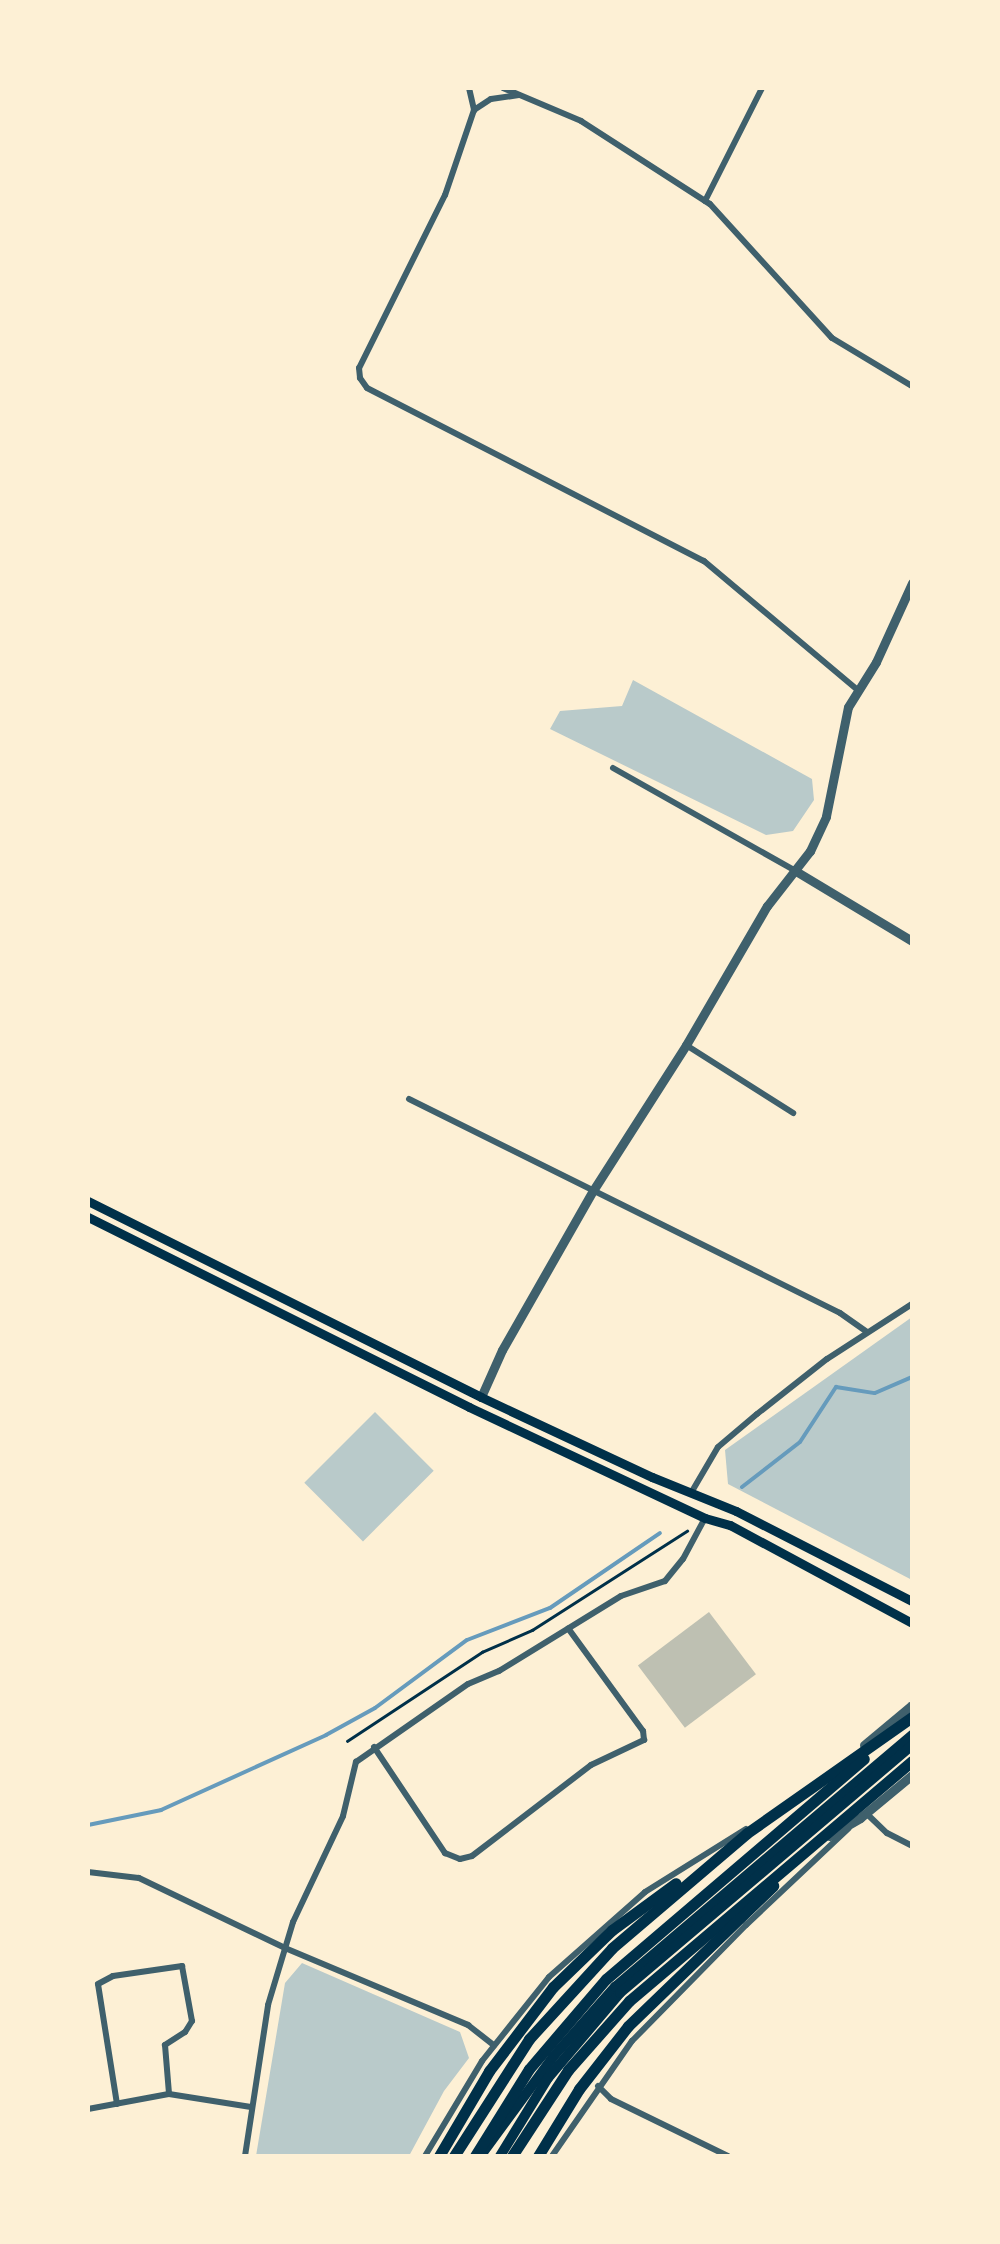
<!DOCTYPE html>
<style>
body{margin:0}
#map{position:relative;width:1000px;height:2244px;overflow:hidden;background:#fdf0d5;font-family:"Public Sans",sans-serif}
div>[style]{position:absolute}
.green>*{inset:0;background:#b9caca;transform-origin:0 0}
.stream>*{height:4px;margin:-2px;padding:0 2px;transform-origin:2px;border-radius:2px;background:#669bbc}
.building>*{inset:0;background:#bec0b2;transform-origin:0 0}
.path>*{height:2.5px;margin:-1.25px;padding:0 1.25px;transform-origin:1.25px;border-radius:1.25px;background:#003049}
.minor>*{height:6px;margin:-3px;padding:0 3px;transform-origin:3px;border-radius:3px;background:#3f606c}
.tertiary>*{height:9px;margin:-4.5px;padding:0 4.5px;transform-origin:4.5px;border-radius:4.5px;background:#3f606c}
.secondary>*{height:9px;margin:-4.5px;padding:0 4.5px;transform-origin:4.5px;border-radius:4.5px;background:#003049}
.primary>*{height:10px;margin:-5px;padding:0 5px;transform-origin:5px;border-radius:5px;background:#003049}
.trunk>*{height:11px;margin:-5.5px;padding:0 5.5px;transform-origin:5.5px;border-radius:5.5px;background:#003049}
span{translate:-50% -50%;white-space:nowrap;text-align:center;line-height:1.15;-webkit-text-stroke:10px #fdf0d5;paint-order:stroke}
.frame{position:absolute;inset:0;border:90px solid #fdf0d5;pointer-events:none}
</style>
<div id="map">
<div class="green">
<div style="clip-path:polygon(633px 680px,812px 779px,814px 800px,793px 831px,766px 835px,550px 729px,560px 711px,622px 706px)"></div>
<div style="clip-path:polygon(912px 1317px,912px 1580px,728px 1484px,725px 1450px)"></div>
<div style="left:375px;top:1412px;width:83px;height:100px;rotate:45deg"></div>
<div style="clip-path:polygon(302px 1963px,460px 2032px,469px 2058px,444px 2091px,409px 2156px,256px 2156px,285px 1983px)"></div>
</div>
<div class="stream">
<div style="left:742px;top:1487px;width:73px;rotate:-37.8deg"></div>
<div style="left:800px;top:1442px;width:66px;rotate:-56.8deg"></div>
<div style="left:836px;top:1387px;width:39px;rotate:9deg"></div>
<div style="left:875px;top:1393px;width:40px;rotate:-23.4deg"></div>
<div style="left:88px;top:1825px;width:75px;rotate:-11.6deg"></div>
<div style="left:161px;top:1810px;width:181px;rotate:-24.4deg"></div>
<div style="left:326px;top:1735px;width:56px;rotate:-28.9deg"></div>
<div style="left:375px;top:1708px;width:114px;rotate:-36.5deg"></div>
<div style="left:467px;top:1640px;width:89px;rotate:-21.1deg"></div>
<div style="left:550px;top:1608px;width:133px;rotate:-34.3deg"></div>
</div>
<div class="building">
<div style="left:709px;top:1612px;width:78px;height:89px;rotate:53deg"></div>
</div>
<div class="path">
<div style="left:347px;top:1741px;width:162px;rotate:-33.4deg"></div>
<div style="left:482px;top:1652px;width:55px;rotate:-23.7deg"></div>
<div style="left:532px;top:1630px;width:184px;rotate:-32.6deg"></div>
</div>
<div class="minor">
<div style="left:469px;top:88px;width:23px;rotate:77deg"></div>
<div style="left:474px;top:110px;width:90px;rotate:108.8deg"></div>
<div style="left:445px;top:195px;width:193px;rotate:116.4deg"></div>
<div style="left:359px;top:368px;width:10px;rotate:84deg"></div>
<div style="left:360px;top:378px;width:12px;rotate:55deg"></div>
<div style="left:367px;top:388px;width:379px;rotate:27.2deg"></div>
<div style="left:704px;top:561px;width:201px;rotate:40deg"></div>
<div style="left:503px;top:88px;width:85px;rotate:22.9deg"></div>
<div style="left:581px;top:121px;width:153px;rotate:32.8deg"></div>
<div style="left:710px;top:204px;width:181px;rotate:47.7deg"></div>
<div style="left:832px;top:338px;width:93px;rotate:31deg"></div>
<div style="left:474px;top:110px;width:20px;rotate:-33deg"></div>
<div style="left:491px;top:99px;width:28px;rotate:-8deg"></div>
<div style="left:705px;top:201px;width:127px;rotate:-63.2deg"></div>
<div style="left:613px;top:768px;width:208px;rotate:29.4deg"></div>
<div style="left:686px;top:1045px;width:127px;rotate:32.4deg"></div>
<div style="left:409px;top:1099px;width:481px;rotate:26.4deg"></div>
<div style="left:840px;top:1313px;width:33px;rotate:35deg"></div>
<div style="left:691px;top:1493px;width:53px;rotate:-59.6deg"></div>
<div style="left:718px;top:1447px;width:51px;rotate:-40.2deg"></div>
<div style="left:757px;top:1414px;width:89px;rotate:-38.2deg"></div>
<div style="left:827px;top:1359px;width:101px;rotate:-32.9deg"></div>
<div style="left:374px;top:1747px;width:128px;rotate:56.2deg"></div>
<div style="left:445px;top:1853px;width:16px;rotate:22deg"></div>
<div style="left:460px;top:1859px;width:12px;rotate:-14deg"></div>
<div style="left:472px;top:1856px;width:150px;rotate:-37.4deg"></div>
<div style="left:591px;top:1765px;width:59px;rotate:-25.3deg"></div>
<div style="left:644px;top:1740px;width:9px;rotate:-96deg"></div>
<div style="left:643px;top:1731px;width:127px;rotate:-126.1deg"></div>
<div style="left:866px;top:1813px;width:29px;rotate:44deg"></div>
<div style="left:887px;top:1833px;width:28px;rotate:27deg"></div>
<div style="left:88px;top:1872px;width:51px;rotate:6.7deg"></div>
<div style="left:139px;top:1878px;width:162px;rotate:25.6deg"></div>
<div style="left:285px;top:1948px;width:199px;rotate:22.8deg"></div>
<div style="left:468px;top:2025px;width:33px;rotate:38deg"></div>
<div style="left:598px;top:2086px;width:18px;rotate:45deg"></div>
<div style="left:611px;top:2099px;width:130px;rotate:26deg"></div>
<div style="left:117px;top:2104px;width:121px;rotate:-99deg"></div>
<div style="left:98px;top:1984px;width:17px;rotate:-28deg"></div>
<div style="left:113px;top:1976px;width:70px;rotate:-8.2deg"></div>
<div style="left:182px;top:1966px;width:56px;rotate:79.7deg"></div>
<div style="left:192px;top:2021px;width:13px;rotate:122deg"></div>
<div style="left:185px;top:2032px;width:24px;rotate:147deg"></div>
<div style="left:165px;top:2045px;width:49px;rotate:85.3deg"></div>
<div style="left:88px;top:2109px;width:82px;rotate:-10.5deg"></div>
<div style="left:169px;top:2094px;width:83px;rotate:9deg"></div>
<div style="left:245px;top:2156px;width:153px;rotate:-81.3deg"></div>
<div style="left:268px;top:2005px;width:87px;rotate:-73.2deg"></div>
<div style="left:293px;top:1922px;width:117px;rotate:-64.7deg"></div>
<div style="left:343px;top:1816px;width:56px;rotate:-76.5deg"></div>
<div style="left:356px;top:1762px;width:136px;rotate:-34.9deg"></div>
<div style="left:468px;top:1684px;width:34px;rotate:-23deg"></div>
<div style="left:499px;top:1671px;width:143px;rotate:-31.6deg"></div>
<div style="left:621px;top:1596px;width:46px;rotate:-18.8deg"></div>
<div style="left:665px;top:1581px;width:28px;rotate:-51deg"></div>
<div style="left:683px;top:1559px;width:47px;rotate:-61.8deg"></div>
<div style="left:425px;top:2156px;width:111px;rotate:-59deg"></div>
<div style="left:482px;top:2061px;width:107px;rotate:-51.4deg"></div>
<div style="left:549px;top:1977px;width:128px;rotate:-41.5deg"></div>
<div style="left:645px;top:1892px;width:119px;rotate:-32deg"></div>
<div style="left:552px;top:2156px;width:140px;rotate:-55.2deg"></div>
<div style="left:632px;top:2041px;width:163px;rotate:-45.5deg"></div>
<div style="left:746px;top:1925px;width:141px;rotate:-43.3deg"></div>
</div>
<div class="tertiary">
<div style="left:794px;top:870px;width:138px;rotate:31deg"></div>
<div style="left:481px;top:1397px;width:51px;rotate:-65.9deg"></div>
<div style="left:502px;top:1350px;width:185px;rotate:-60.3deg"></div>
<div style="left:594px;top:1189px;width:171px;rotate:-57.4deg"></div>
<div style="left:686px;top:1045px;width:161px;rotate:-59.8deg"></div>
<div style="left:767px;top:906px;width:70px;rotate:-52deg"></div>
<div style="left:810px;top:851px;width:38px;rotate:-65deg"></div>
<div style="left:826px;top:816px;width:111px;rotate:-78.6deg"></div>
<div style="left:848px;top:707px;width:53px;rotate:-58.1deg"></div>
<div style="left:876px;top:662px;width:87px;rotate:-65.5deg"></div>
<div style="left:864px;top:1745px;width:62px;rotate:-39.8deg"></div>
<div style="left:829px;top:1836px;width:36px;rotate:-30deg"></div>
<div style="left:860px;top:1818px;width:67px;rotate:-39.6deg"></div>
</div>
<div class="secondary">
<div style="left:88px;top:1201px;width:439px;rotate:26.5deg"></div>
<div style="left:481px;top:1397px;width:189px;rotate:25.1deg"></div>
<div style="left:652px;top:1477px;width:91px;rotate:22deg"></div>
<div style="left:736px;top:1511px;width:198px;rotate:27.1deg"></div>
<div style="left:88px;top:1217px;width:426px;rotate:26.5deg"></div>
<div style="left:469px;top:1407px;width:261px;rotate:25.2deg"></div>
<div style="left:705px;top:1518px;width:26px;rotate:16deg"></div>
<div style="left:730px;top:1525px;width:207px;rotate:28.3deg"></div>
</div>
<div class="primary">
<div style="left:484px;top:2151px;width:117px;rotate:-53.7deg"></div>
<div style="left:553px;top:2057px;width:94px;rotate:-48.5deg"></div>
<div style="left:615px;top:1987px;width:390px;rotate:-40.3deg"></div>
<div style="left:500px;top:2156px;width:92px;rotate:-58.4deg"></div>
<div style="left:548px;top:2078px;width:111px;rotate:-49.7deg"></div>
<div style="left:620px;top:1993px;width:383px;rotate:-40.3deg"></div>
</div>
<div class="trunk">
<div style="left:439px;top:2156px;width:99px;rotate:-59.5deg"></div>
<div style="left:489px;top:2071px;width:106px;rotate:-52.7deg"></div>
<div style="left:553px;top:1987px;width:82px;rotate:-44deg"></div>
<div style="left:612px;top:1930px;width:79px;rotate:-36.3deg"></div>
<div style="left:454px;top:2156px;width:139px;rotate:-57.3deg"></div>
<div style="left:529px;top:2039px;width:123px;rotate:-47.6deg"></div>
<div style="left:612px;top:1948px;width:177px;rotate:-40.4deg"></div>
<div style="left:747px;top:1833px;width:202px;rotate:-35.1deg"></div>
<div style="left:475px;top:2156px;width:102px;rotate:-58.2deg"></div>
<div style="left:529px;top:2069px;width:118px;rotate:-49.5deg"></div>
<div style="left:606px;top:1979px;width:339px;rotate:-40.5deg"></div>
<div style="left:512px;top:2156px;width:103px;rotate:-56.9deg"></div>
<div style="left:568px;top:2070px;width:92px;rotate:-48.5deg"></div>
<div style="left:629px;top:2001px;width:371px;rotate:-40.3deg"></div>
<div style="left:538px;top:2156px;width:79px;rotate:-58.5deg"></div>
<div style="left:579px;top:2089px;width:80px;rotate:-52.1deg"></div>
<div style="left:628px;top:2026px;width:202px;rotate:-44deg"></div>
</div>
<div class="frame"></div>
</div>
